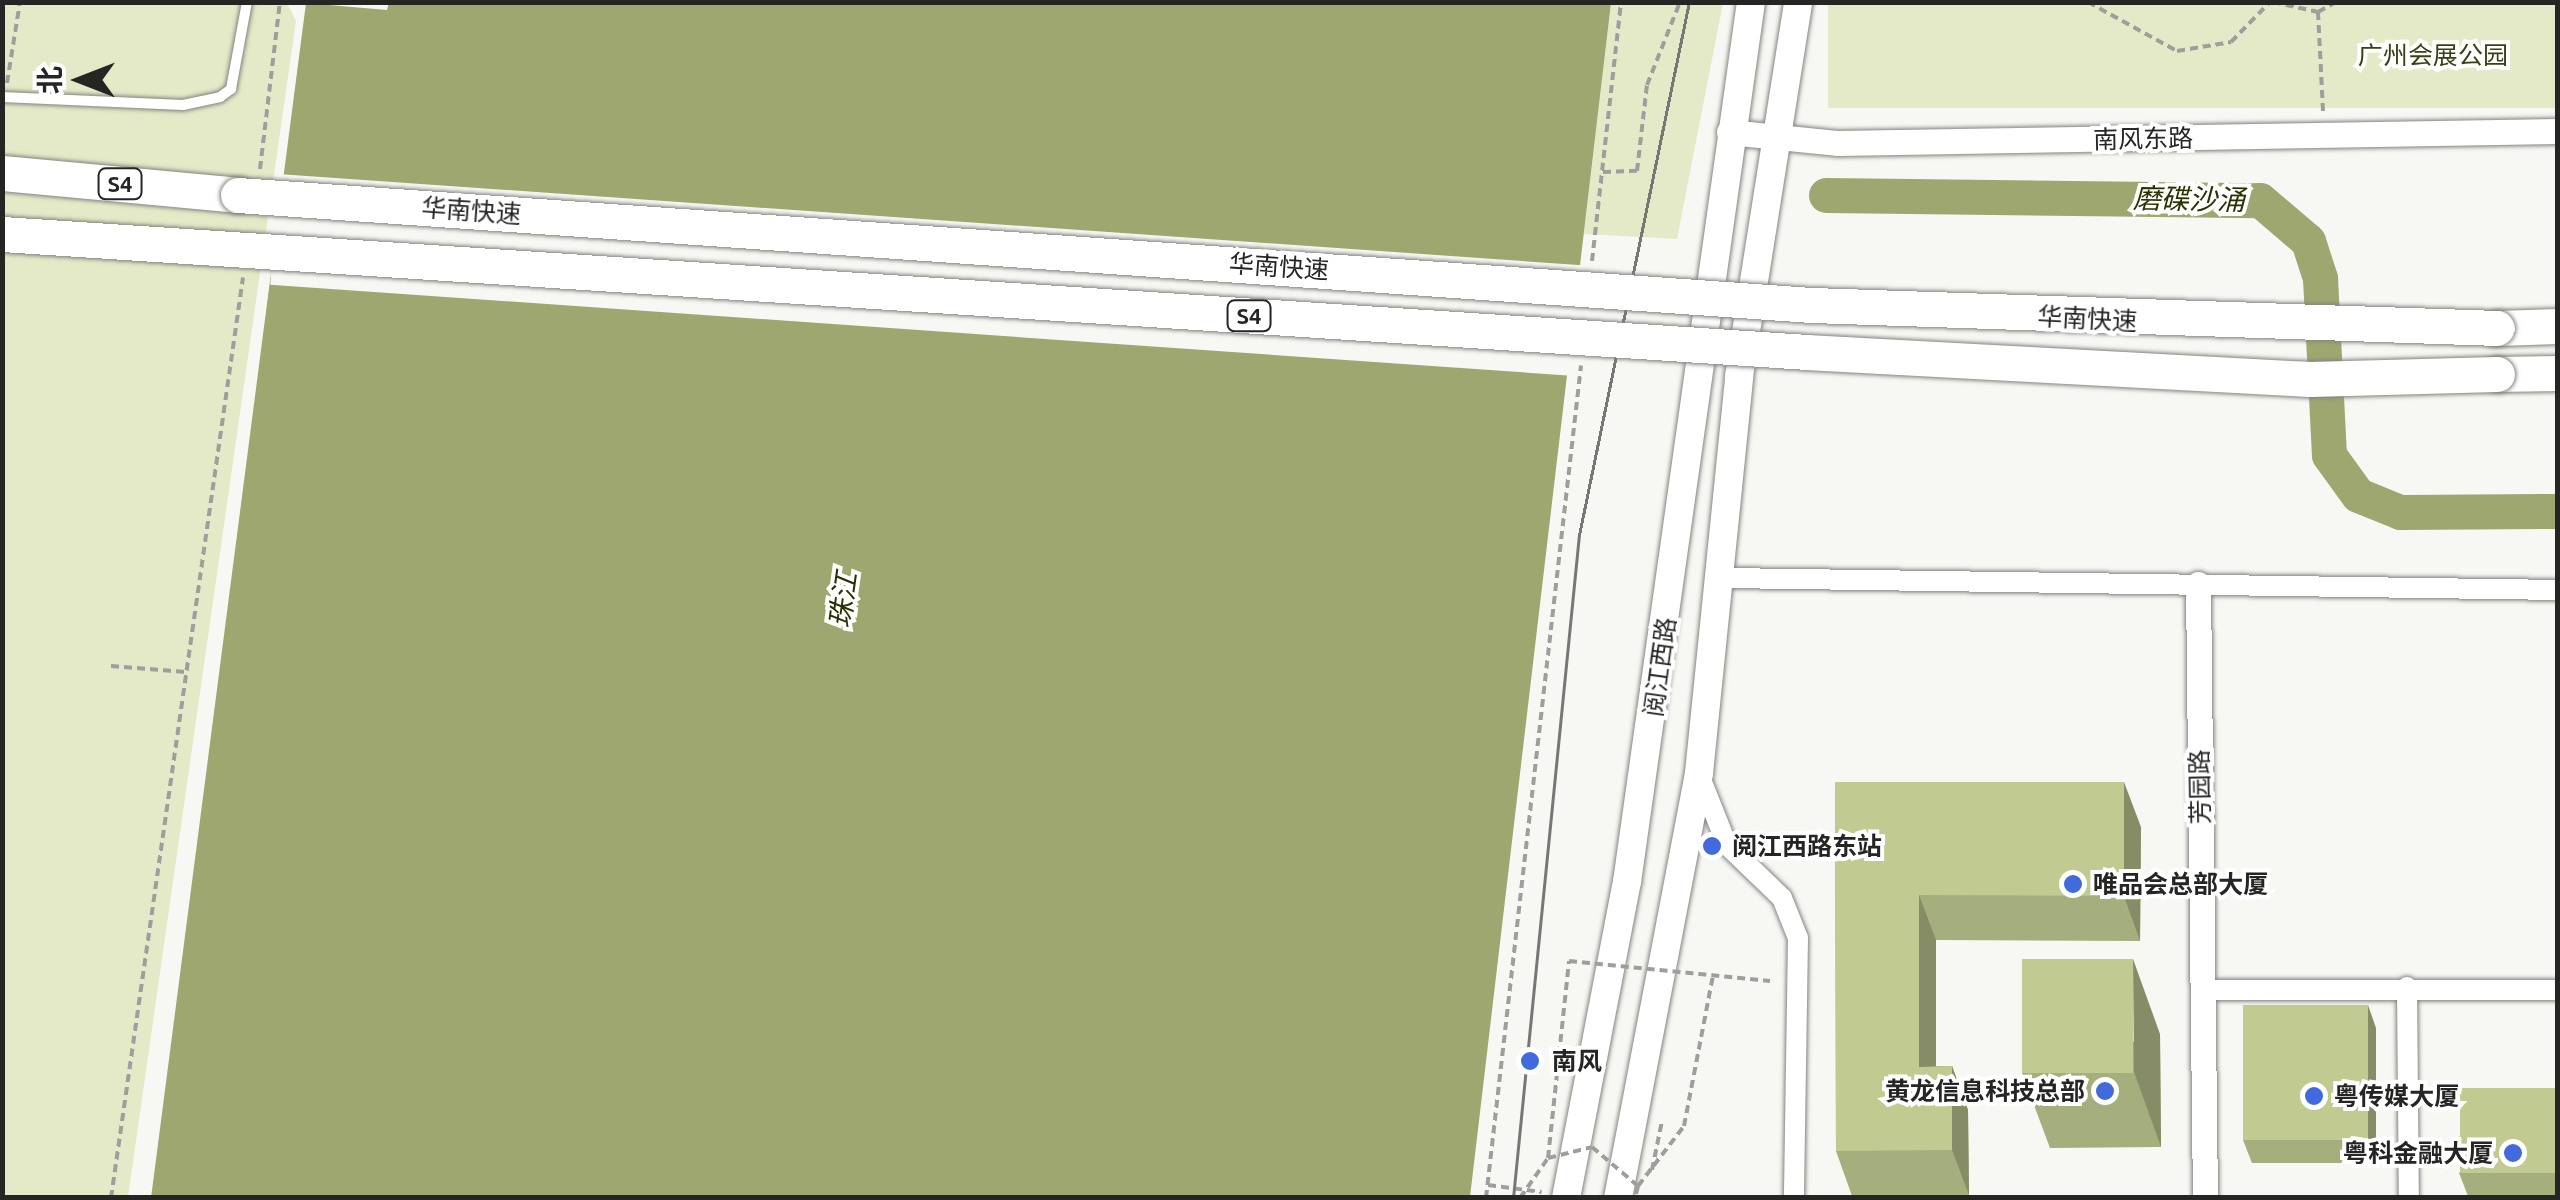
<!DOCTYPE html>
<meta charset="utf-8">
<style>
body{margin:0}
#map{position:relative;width:2560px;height:1200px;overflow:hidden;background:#f7f8f4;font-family:Ubuntu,"Noto Sans SC",sans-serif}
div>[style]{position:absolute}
.green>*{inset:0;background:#e4eac7;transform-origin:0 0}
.water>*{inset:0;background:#9ea770}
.pier>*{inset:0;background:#f7f8f4;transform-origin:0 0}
.river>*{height:35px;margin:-17.5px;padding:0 17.5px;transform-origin:17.5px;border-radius:17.5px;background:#9ea770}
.path>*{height:4px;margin-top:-2px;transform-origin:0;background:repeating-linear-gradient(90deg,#9e9e9c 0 8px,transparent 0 13px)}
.roads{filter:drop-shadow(0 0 2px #838480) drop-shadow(0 0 2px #838480)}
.service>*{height:10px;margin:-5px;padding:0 5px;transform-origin:5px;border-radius:5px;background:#fff}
.minor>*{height:20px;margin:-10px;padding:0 10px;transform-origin:10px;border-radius:10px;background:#fff}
.tertiary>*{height:25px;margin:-12.5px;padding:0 12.5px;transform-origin:12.5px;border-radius:12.5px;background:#fff}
.secondary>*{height:28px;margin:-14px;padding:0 14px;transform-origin:14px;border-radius:14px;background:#fff}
.motorway>*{height:35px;margin:-17.5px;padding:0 17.5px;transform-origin:17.5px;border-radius:17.5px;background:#fff}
.tram>*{height:2.5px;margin:-1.25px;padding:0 1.25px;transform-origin:1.25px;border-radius:1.25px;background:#777775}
.path-bridge>*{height:4px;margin-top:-2px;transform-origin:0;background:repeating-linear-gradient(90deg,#9e9e9c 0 8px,transparent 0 13px)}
.bridges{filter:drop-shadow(0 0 2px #838480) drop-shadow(0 0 2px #838480)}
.motorway-bridge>*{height:35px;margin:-17.5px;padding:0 17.5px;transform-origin:17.5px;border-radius:17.5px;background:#fff}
.wall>*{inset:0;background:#a5ae7d}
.shaded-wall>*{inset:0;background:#868d66}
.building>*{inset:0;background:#c0ca91;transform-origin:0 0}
.dots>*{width:28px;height:28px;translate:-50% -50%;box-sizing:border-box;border:5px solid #fff;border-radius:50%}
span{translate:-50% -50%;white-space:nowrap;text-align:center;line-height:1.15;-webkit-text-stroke:8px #fff;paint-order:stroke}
.shield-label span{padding:2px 8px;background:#fff;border:2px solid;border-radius:8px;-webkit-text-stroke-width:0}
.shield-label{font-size:22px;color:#252524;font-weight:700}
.park-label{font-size:25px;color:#3a3f14}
.street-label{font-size:25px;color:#252524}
.poi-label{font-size:25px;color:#252524;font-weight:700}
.left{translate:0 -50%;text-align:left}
.right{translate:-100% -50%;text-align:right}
.water-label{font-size:28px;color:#2c3104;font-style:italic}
.frame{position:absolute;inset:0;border:5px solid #252524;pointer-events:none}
.north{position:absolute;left:30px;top:30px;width:100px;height:100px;-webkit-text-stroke:8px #fff;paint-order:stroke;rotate:270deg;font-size:28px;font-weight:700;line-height:40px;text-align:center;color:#252524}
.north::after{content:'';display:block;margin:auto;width:35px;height:45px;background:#252524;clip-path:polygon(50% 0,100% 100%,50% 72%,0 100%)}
</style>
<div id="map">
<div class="green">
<div style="clip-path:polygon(2px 3px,287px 3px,296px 21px,128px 1197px,3px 1197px)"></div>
<div style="clip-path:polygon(1611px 3px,1723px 3px,1677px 239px,1584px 234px)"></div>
<div style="left:1828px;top:3px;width:729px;height:105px"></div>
</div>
<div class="water">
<div style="clip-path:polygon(389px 2px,1611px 3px,1470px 1197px,151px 1198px,306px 3px,387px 10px)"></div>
</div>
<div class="pier">
<div style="left:278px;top:174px;width:1311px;height:111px;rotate:4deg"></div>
</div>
<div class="river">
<div style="left:1826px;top:195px;width:434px;rotate:0.7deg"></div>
<div style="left:2260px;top:200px;width:63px;rotate:40.5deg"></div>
<div style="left:2308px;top:241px;width:39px;rotate:72deg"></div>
<div style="left:2320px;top:278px;width:177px;rotate:87.1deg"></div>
<div style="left:2329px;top:455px;width:49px;rotate:54.1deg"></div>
<div style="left:2358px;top:495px;width:45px;rotate:22deg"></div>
<div style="left:2400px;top:512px;width:158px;rotate:-0.4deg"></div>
</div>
<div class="path">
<div style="left:2088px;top:2px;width:102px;rotate:28.8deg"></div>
<div style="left:2177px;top:51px;width:55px;rotate:-9.5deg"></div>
<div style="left:2231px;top:42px;width:56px;rotate:-45.7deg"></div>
<div style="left:2273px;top:2px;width:46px;rotate:12.5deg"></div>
<div style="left:2318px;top:12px;width:21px;rotate:-29deg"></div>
<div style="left:2430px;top:2px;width:1px"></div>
<div style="left:2318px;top:12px;width:100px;rotate:87.1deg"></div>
<div style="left:7px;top:83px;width:82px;rotate:-80.9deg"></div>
<div style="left:260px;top:169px;width:168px;rotate:-83.2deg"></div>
<div style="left:1603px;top:172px;width:34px;rotate:-2deg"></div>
<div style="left:1637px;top:171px;width:87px;rotate:-83.4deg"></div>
<div style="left:1647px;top:85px;width:89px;rotate:-68.3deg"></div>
<div style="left:1592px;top:261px;width:261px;rotate:-83.6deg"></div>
<div style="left:111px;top:666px;width:75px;rotate:4.6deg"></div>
<div style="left:1652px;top:1170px;width:50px;rotate:-78.5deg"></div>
<div style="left:1488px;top:1185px;width:54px;rotate:7.4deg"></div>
<div style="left:111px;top:1198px;width:930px;rotate:-81.84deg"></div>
<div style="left:1486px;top:1198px;width:838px;rotate:-83.49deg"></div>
</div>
<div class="roads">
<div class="service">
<div style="left:2px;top:97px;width:181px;rotate:2.5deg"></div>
<div style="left:183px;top:105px;width:38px;rotate:-12deg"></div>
<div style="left:220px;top:97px;width:14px;rotate:-36deg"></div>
<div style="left:231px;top:89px;width:88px;rotate:-79.6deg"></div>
</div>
<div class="minor">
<div style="left:1724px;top:578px;width:834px;rotate:0.82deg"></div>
<div style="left:1700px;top:777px;width:73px;rotate:68.3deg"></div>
<div style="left:1727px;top:845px;width:76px;rotate:43.9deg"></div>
<div style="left:1782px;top:898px;width:43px;rotate:68.2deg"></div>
<div style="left:1798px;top:938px;width:260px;rotate:90.9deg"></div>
<div style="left:2407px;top:987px;width:211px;rotate:89.5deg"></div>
<div style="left:2203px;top:990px;width:355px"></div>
</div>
<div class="tertiary">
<div style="left:1729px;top:132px;width:110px;rotate:5.8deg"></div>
<div style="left:1838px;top:143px;width:720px;rotate:-0.95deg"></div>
<div style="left:2198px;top:584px;width:614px;rotate:89.35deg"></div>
</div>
<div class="secondary">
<div style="left:1566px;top:1198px;width:322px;rotate:-79.1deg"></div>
<div style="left:1627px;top:882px;width:889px;rotate:-81.98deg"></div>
<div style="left:1618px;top:1198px;width:433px;rotate:-79.2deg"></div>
<div style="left:1699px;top:773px;width:399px;rotate:-84.2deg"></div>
<div style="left:1739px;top:376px;width:379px;rotate:-81deg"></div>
</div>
<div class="motorway">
<div style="left:2px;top:173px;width:237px;rotate:5.3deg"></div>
<div style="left:2497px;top:328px;width:61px;rotate:-1.9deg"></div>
<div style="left:2497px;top:374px;width:61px;rotate:-0.9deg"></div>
</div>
</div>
<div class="tram">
<div style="left:1513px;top:1198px;width:666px;rotate:-84.32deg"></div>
<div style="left:1579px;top:535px;width:544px;rotate:-78.34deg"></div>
</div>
<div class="path-bridge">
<div style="left:1548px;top:1158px;width:45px;rotate:-14deg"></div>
<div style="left:1592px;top:1147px;width:60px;rotate:40.3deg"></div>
<div style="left:1638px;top:1186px;width:12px;rotate:104deg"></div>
<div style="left:1638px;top:1186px;width:76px;rotate:-52.5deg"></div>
<div style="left:1684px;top:1126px;width:154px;rotate:-79.1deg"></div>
<div style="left:1520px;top:1198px;width:49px;rotate:-55deg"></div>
<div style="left:1548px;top:1158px;width:198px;rotate:-83.9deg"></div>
<div style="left:1569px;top:961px;width:202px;rotate:5.7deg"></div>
</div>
<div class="bridges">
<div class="motorway-bridge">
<div style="left:238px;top:195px;width:1578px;rotate:4deg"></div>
<div style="left:1812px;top:305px;width:685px;rotate:1.92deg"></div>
<div style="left:2px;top:234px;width:1808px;rotate:3.74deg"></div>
<div style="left:1806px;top:352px;width:505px;rotate:3.07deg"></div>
<div style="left:2310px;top:379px;width:187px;rotate:-1.5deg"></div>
</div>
</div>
<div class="wall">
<div style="clip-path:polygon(1835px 782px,2141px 827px,2140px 941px,1936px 940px,1936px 1066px,1952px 1066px,1968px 1110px,1969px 1195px,1852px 1196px,1836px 1151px)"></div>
<div style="clip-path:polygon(2376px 1028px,2376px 1163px,2252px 1163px,2243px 1140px)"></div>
<div style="clip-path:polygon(2160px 1034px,2161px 1147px,2050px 1148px,2022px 1073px)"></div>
<div style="clip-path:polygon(2558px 1088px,2558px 1196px,2468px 1196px,2459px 1173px)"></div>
</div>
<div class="shaded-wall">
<div style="clip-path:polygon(2124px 782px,2141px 827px,2140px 941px,2124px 896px)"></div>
<div style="clip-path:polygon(1919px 895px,1936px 940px,1936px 1112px,1919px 1067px)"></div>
<div style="clip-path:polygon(2133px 959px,2160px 1034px,2161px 1147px,2134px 1072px)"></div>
<div style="clip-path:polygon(2368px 1005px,2376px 1028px,2376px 1163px,2368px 1140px)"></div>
<div style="clip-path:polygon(1952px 1066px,1968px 1110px,1969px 1195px,1952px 1150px)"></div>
</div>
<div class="building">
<div style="clip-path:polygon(1835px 782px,2124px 782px,2124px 896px,1919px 895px,1919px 1067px,1952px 1066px,1952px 1150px,1836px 1151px)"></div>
<div style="left:2022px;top:959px;width:111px;height:114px"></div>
<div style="left:2243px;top:1005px;width:125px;height:135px"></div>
<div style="left:2460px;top:1088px;width:98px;height:85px"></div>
</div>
<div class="dots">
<div style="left:1712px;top:846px;background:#416adc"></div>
<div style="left:2073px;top:884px;background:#416adc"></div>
<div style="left:1530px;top:1061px;background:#416adc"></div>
<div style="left:2105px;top:1091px;background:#416adc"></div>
<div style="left:2314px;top:1096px;background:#416adc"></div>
<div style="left:2513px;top:1153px;background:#416adc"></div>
</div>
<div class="shield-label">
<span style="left:120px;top:184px">S4</span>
<span style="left:1249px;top:316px">S4</span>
</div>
<div class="park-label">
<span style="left:2433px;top:55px">广州会展公园</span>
</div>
<div class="street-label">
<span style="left:2143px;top:139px;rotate:-1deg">南风东路</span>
<span style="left:471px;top:211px;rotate:4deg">华南快速</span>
<span style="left:1279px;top:267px;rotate:4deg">华南快速</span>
<span style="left:2087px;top:319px;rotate:3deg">华南快速</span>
<span style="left:1660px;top:667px;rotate:-82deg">阅江西路</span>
<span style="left:2200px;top:787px;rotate:-91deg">芳园路</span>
</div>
<div class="poi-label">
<span class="left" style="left:1732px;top:846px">阅江西路东站</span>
<span class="left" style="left:2093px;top:884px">唯品会总部大厦</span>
<span class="left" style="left:1552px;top:1061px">南风</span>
<span class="right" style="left:2085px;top:1091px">黄龙信息科技总部</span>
<span class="left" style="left:2334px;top:1096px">粤传媒大厦</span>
<span class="right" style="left:2493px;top:1153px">粤科金融大厦</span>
</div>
<div class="water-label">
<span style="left:2189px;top:199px;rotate:1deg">磨碟沙涌</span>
<span style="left:843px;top:600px;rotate:-82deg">珠江</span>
</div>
<div class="frame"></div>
<div class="north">北</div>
</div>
